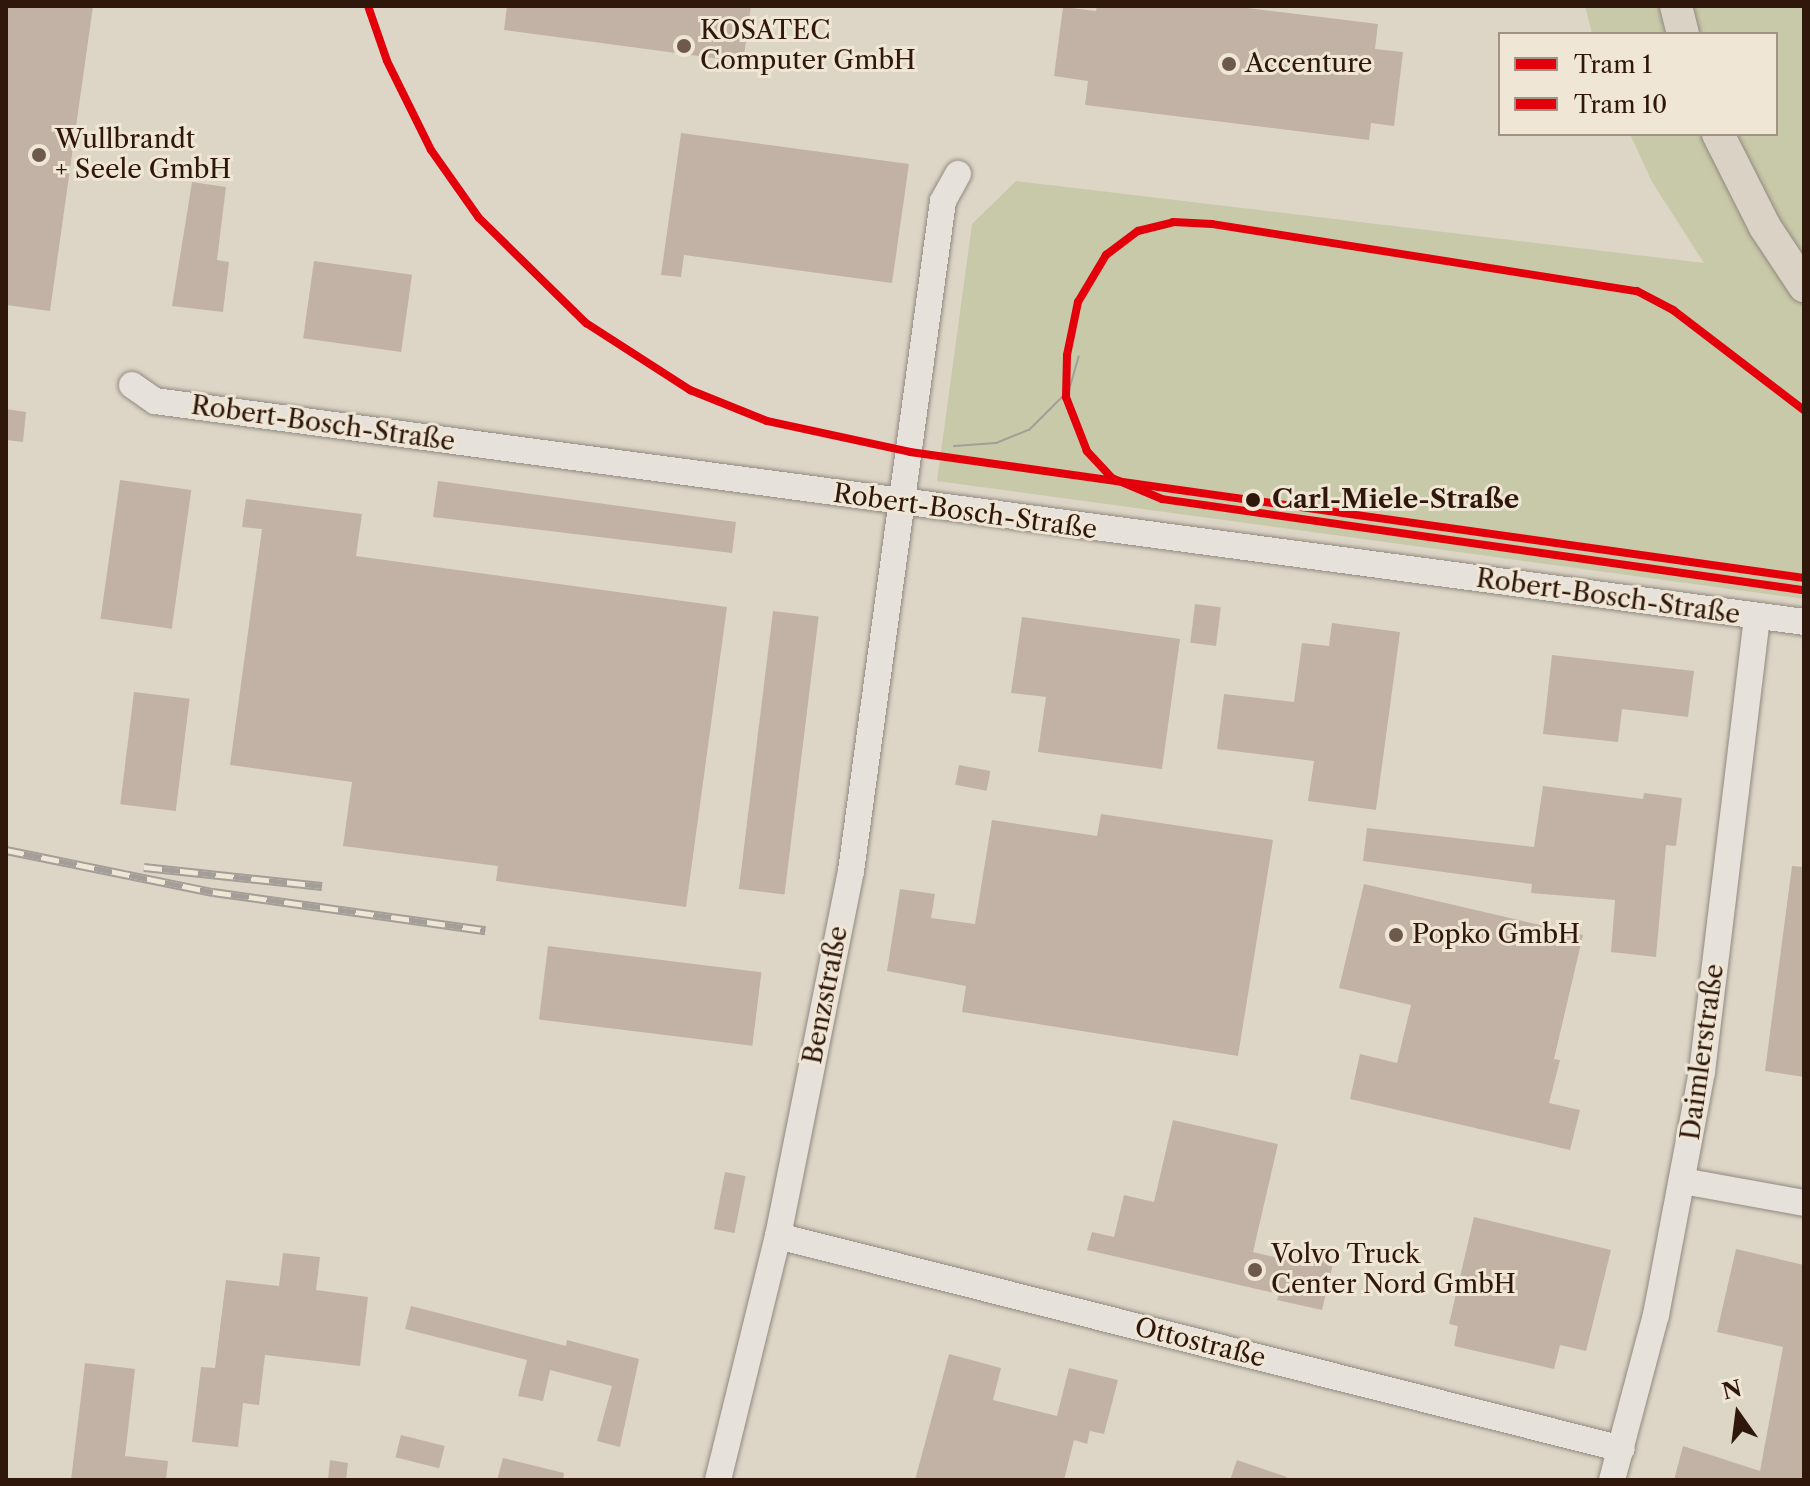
<!DOCTYPE html>
<meta charset="utf-8">
<style>
body{margin:0}
#map{position:relative;width:1810px;height:1486px;overflow:hidden;background:#ddd6c7;font-family:"Libre Caslon Text",serif}
div>[style]{position:absolute}
.green>*{inset:0;background:#c8c9a9}
.building>*{inset:0;background:#c2b2a5;transform-origin:0 0}
.roads{filter:drop-shadow(0 0 2px #91897f) drop-shadow(0 0 2px #91897f)}
.minor>*{height:26px;margin:-13px;padding:0 13px;transform-origin:13px;border-radius:13px;background:#e6e1da}
.major>*{height:32px;margin:-16px;padding:0 16px;transform-origin:16px;border-radius:16px;background:#d9d2c5}
.tram>*{height:2px;margin:-1px;padding:0 1px;transform-origin:1px;border-radius:1px;background:#a39e97}
.rail>*{height:9px;margin-top:-4.5px;transform-origin:0;background:repeating-linear-gradient(90deg,#efe6d5 0 18px,#a39e97 0 36px);box-sizing:border-box;border-block:2px solid #a39e97}
.tram-1>*{height:8px;margin:-4px;padding:0 4px;transform-origin:4px;border-radius:4px;background:#e3000b}
.tram-2>*{height:8px;margin:-4px;padding:0 4px;transform-origin:4px;border-radius:4px;background:#e3000b}
.dots>*{width:22px;height:22px;translate:-50% -50%;box-sizing:border-box;border:4px solid #efe6d5;border-radius:50%}
span{translate:-50% -50%;white-space:nowrap;text-align:center;line-height:1.15;-webkit-text-stroke:6px #efe6d5;paint-order:stroke}
.poi-label{font-size:26px;color:#30170c}
.left{translate:0 -50%;text-align:left}
.street-label{font-size:26px;color:#30170c}
.stop-label{font-size:26px;color:#30170c;font-weight:700}
.frame{position:absolute;inset:0;border:8px solid #30170c;pointer-events:none}
.legend{position:absolute;left:1498px;top:32px;width:280px;height:104px;box-sizing:border-box;background:#efe6d5;border:2px solid #a39385;margin:0;padding:10px 14px;list-style:none;font-size:24px;color:#30170c}
.legend li{display:flex;align-items:center;gap:16px;height:40px}
.legend b{width:40px;border:2px solid #a39385}
.north{position:absolute;left:1698px;top:1374px;width:80px;height:80px;-webkit-text-stroke:6px #efe6d5;paint-order:stroke;rotate:346deg;font-size:22px;font-weight:700;line-height:32px;text-align:center;color:#30170c}
.north::after{content:'';display:block;margin:auto;width:28px;height:36px;background:#30170c;clip-path:polygon(50% 0,100% 100%,50% 72%,0 100%)}
</style>
<div id="map">
<div class="green">
<div style="clip-path:polygon(1585px 6px,1804px 6px,1804px 599px,937px 481px,972px 224px,1016px 181px,1704px 263px,1652px 182px,1630px 134px,1776px 134px,1776px 34px,1592px 34px)"></div>
</div>
<div class="building">
<div style="clip-path:polygon(6px 6px,93px 6px,50px 311px,6px 305px)"></div>
<div style="clip-path:polygon(507px 6px,751px 6px,743px 62px,504px 30px)"></div>
<div style="clip-path:polygon(1097px 6px,1231px 6px,1378px 24px,1375px 49px,1403px 52px,1394px 126px,1371px 123px,1369px 140px,1085px 105px,1088px 81px,1054px 76px,1063px 7px,1096px 11px)"></div>
<div style="clip-path:polygon(681px 133px,909px 164px,892px 283px,684px 255px,681px 277px,661px 275px)"></div>
<div style="clip-path:polygon(192px 182px,226px 187px,217px 260px,229px 262px,223px 312px,172px 306px)"></div>
<div style="left:314px;top:261px;width:99px;height:78px;rotate:8deg"></div>
<div style="clip-path:polygon(6px 409px,26px 412px,23px 442px,6px 440px)"></div>
<div style="left:120px;top:480px;width:72px;height:140px;rotate:8deg"></div>
<div style="clip-path:polygon(438px 481px,736px 522px,732px 553px,433px 517px)"></div>
<div style="clip-path:polygon(246px 499px,362px 514px,356px 556px,727px 607px,686px 907px,496px 881px,498px 866px,343px 846px,352px 782px,230px 765px,262px 529px,242px 527px)"></div>
<div style="left:1195px;top:604px;width:26px;height:39px;rotate:7deg"></div>
<div style="left:773px;top:611px;width:46px;height:280px;rotate:7deg"></div>
<div style="clip-path:polygon(1022px 617px,1180px 639px,1162px 769px,1038px 752px,1046px 697px,1011px 693px)"></div>
<div style="clip-path:polygon(1332px 623px,1400px 632px,1376px 810px,1308px 801px,1314px 761px,1217px 749px,1224px 694px,1294px 702px,1302px 643px,1329px 646px)"></div>
<div style="clip-path:polygon(1552px 655px,1694px 671px,1688px 717px,1622px 709px,1618px 742px,1543px 734px)"></div>
<div style="left:134px;top:692px;width:56px;height:113px;rotate:7deg"></div>
<div style="left:959px;top:765px;width:32px;height:20px;rotate:11deg"></div>
<div style="clip-path:polygon(1543px 786px,1643px 799px,1644px 793px,1682px 798px,1676px 846px,1666px 845px,1656px 957px,1611px 952px,1615px 900px,1531px 893px,1532px 884px,1363px 861px,1367px 828px,1534px 847px)"></div>
<div style="clip-path:polygon(1101px 814px,1273px 840px,1238px 1056px,962px 1012px,966px 986px,887px 971px,900px 889px,935px 894px,931px 918px,975px 924px,992px 820px,1097px 836px)"></div>
<div style="clip-path:polygon(1792px 866px,1804px 867px,1804px 1077px,1765px 1071px)"></div>
<div style="clip-path:polygon(1364px 884px,1583px 935px,1554px 1059px,1560px 1060px,1549px 1103px,1580px 1110px,1570px 1150px,1350px 1099px,1360px 1054px,1397px 1063px,1411px 1005px,1339px 988px)"></div>
<div style="left:548px;top:946px;width:215px;height:74px;rotate:7deg"></div>
<div style="clip-path:polygon(1173px 1120px,1278px 1144px,1253px 1252px,1312px 1266px,1315px 1254px,1334px 1259px,1322px 1310px,1277px 1300px,1279px 1294px,1087px 1250px,1092px 1232px,1114px 1237px,1124px 1195px,1154px 1202px)"></div>
<div style="left:725px;top:1172px;width:21px;height:58px;rotate:11deg"></div>
<div style="clip-path:polygon(1474px 1217px,1611px 1250px,1586px 1351px,1560px 1345px,1554px 1369px,1454px 1346px,1458px 1326px,1449px 1324px)"></div>
<div style="clip-path:polygon(1736px 1249px,1804px 1265px,1804px 1480px,1674px 1480px,1683px 1446px,1760px 1471px,1783px 1347px,1717px 1332px)"></div>
<div style="clip-path:polygon(283px 1253px,320px 1257px,316px 1290px,368px 1297px,360px 1366px,265px 1355px,259px 1405px,243px 1403px,238px 1447px,192px 1442px,201px 1367px,215px 1368px,226px 1280px,279px 1286px)"></div>
<div style="clip-path:polygon(411px 1306px,566px 1346px,567px 1340px,639px 1359px,620px 1447px,597px 1441px,612px 1386px,550px 1370px,543px 1401px,518px 1396px,527px 1360px,405px 1329px)"></div>
<div style="clip-path:polygon(949px 1354px,1001px 1368px,993px 1400px,1057px 1416px,1069px 1368px,1118px 1380px,1104px 1434px,1090px 1431px,1087px 1444px,1074px 1440px,1064px 1480px,915px 1480px)"></div>
<div style="clip-path:polygon(85px 1363px,135px 1369px,125px 1456px,168px 1461px,166px 1480px,71px 1480px)"></div>
<div style="left:401px;top:1435px;width:45px;height:23px;rotate:14deg"></div>
<div style="clip-path:polygon(503px 1458px,564px 1473px,563px 1480px,497px 1480px)"></div>
<div style="clip-path:polygon(330px 1460px,348px 1463px,346px 1480px,328px 1480px)"></div>
<div style="clip-path:polygon(1237px 1460px,1287px 1477px,1286px 1480px,1230px 1480px)"></div>
</div>
<div class="roads">
<div class="minor">
<div style="left:132px;top:385px;width:28px;rotate:35deg"></div>
<div style="left:155px;top:401px;width:1664px;rotate:7.63deg"></div>
<div style="left:1683px;top:1181px;width:123px;rotate:10.3deg"></div>
<div style="left:778px;top:1236px;width:870px;rotate:14.16deg"></div>
<div style="left:718px;top:1480px;width:251px;rotate:-76.2deg"></div>
<div style="left:778px;top:1236px;width:372px;rotate:-78.7deg"></div>
<div style="left:851px;top:871px;width:676px;rotate:-82.18deg"></div>
<div style="left:943px;top:201px;width:31px;rotate:-61deg"></div>
<div style="left:1612px;top:1480px;width:171px;rotate:-75.1deg"></div>
<div style="left:1656px;top:1315px;width:247px;rotate:-79.3deg"></div>
<div style="left:1702px;top:1072px;width:458px;rotate:-83.1deg"></div>
</div>
<div class="major">
<div style="left:1676px;top:6px;width:29px;rotate:76deg"></div>
<div style="left:1718px;top:134px;width:104px;rotate:63.2deg"></div>
<div style="left:1765px;top:227px;width:71px;rotate:56.5deg"></div>
</div>
</div>
<div class="tram">
<div style="left:954px;top:446px;width:42px;rotate:-4.1deg"></div>
<div style="left:996px;top:443px;width:35px;rotate:-22deg"></div>
<div style="left:1029px;top:430px;width:57px;rotate:-45deg"></div>
<div style="left:1069px;top:390px;width:35px;rotate:-74deg"></div>
</div>
<div class="rail">
<div style="left:6px;top:850px;width:211px;rotate:11.5deg"></div>
<div style="left:213px;top:892px;width:275px;rotate:8deg"></div>
<div style="left:144px;top:867px;width:179px;rotate:6.1deg"></div>
</div>
<div class="tram-1">
<div style="left:368px;top:6px;width:58px;rotate:70.9deg"></div>
<div style="left:387px;top:61px;width:99px;rotate:63.7deg"></div>
<div style="left:431px;top:150px;width:83px;rotate:54.8deg"></div>
<div style="left:479px;top:218px;width:150px;rotate:44.5deg"></div>
<div style="left:586px;top:323px;width:124px;rotate:32.8deg"></div>
<div style="left:690px;top:390px;width:83px;rotate:21.9deg"></div>
<div style="left:767px;top:421px;width:146px;rotate:12.2deg"></div>
<div style="left:910px;top:452px;width:903px;rotate:8.02deg"></div>
</div>
<div class="tram-2">
<div style="left:1802px;top:590px;width:646px;rotate:-171.91deg"></div>
<div style="left:1162px;top:499px;width:54px;rotate:-157.2deg"></div>
<div style="left:1112px;top:478px;width:37px;rotate:-133deg"></div>
<div style="left:1087px;top:451px;width:58px;rotate:-111.3deg"></div>
<div style="left:1066px;top:397px;width:42px;rotate:-88.6deg"></div>
<div style="left:1067px;top:355px;width:54px;rotate:-78.3deg"></div>
<div style="left:1078px;top:302px;width:55px;rotate:-59.2deg"></div>
<div style="left:1106px;top:255px;width:40px;rotate:-37deg"></div>
<div style="left:1138px;top:231px;width:36px;rotate:-14deg"></div>
<div style="left:1173px;top:222px;width:39px;rotate:3deg"></div>
<div style="left:1212px;top:224px;width:430px;rotate:9deg"></div>
<div style="left:1637px;top:291px;width:41px;rotate:27.8deg"></div>
<div style="left:1673px;top:310px;width:165px;rotate:37.4deg"></div>
</div>
<div class="dots">
<div style="left:684px;top:46px;background:#6d5a4d"></div>
<div style="left:1229px;top:64px;background:#6d5a4d"></div>
<div style="left:39px;top:155px;background:#6d5a4d"></div>
<div style="left:1253px;top:500px;background:#30170c"></div>
<div style="left:1396px;top:935px;background:#6d5a4d"></div>
<div style="left:1255px;top:1270px;background:#6d5a4d"></div>
</div>
<div class="poi-label">
<span class="left" style="left:700px;top:46px">KOSATEC<br>Computer GmbH</span>
<span class="left" style="left:1245px;top:64px">Accenture</span>
<span class="left" style="left:55px;top:155px">Wullbrandt<br>+ Seele GmbH</span>
<span class="left" style="left:1412px;top:935px">Popko GmbH</span>
<span class="left" style="left:1271px;top:1270px">Volvo Truck<br>Center Nord GmbH</span>
</div>
<div class="street-label">
<span style="left:323px;top:424px;rotate:8deg">Robert-Bosch-Straße</span>
<span style="left:965px;top:512px;rotate:8deg">Robert-Bosch-Straße</span>
<span style="left:1608px;top:597px;rotate:8deg">Robert-Bosch-Straße</span>
<span style="left:826px;top:995px;rotate:-79deg">Benzstraße</span>
<span style="left:1703px;top:1052px;rotate:-82deg">Daimlerstraße</span>
<span style="left:1200px;top:1343px;rotate:14deg">Ottostraße</span>
</div>
<div class="stop-label">
<span class="left" style="left:1272px;top:500px">Carl-Miele-Straße</span>
</div>
<div class="frame"></div>
<ul class="legend">
<li><b style="height:10px;background:#e3000b"></b>Tram 1</li>
<li><b style="height:10px;background:#e3000b"></b>Tram 10</li>
</ul>
<div class="north">N</div>
</div>
